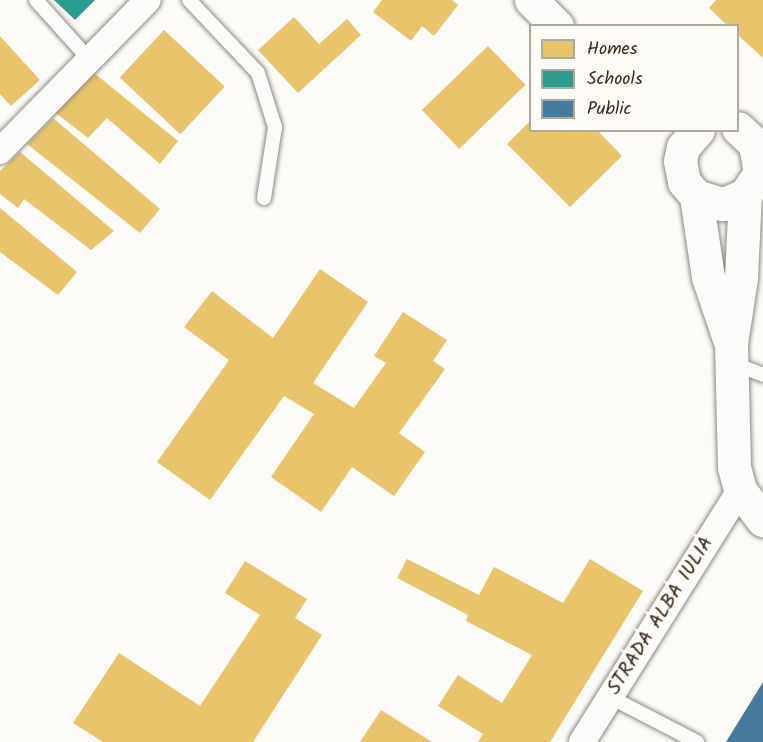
<!DOCTYPE html>
<style>
body{margin:0}
#map{position:relative;width:763px;height:742px;overflow:hidden;background:#fcfbf8;font-family:Kalam,sans-serif}
div>[style]{position:absolute}
.homes>*{inset:0;background:#e9c46a;transform-origin:0 0}
.schools>*{inset:0;background:#2a9d8f}
.public>*{inset:0;background:#457b9d}
.roads{filter:drop-shadow(0 0 2px #8d8985) drop-shadow(0 0 2px #8d8985)}
.lane>*{height:14px;margin:-7px;padding:0 7px;transform-origin:7px;border-radius:7px;background:#fbfbf9}
.street>*{height:26px;margin:-13px;padding:0 13px;transform-origin:13px;border-radius:13px;background:#fbfbf9}
.secondary>*{height:33px;margin:-16.5px;padding:0 16.5px;transform-origin:16.5px;border-radius:16.5px;background:#fbfbf9}
span{translate:-50% -50%;white-space:nowrap;text-align:center;line-height:1.15;-webkit-text-stroke:6px #fdfcf7;paint-order:stroke}
.street-label{font-size:20px;color:#3b2a1e}
.legend{position:absolute;left:529px;top:24px;width:210px;height:108px;box-sizing:border-box;background:#fdfcf7;border:2px solid #afa8a0;margin:0;padding:8px 10px;list-style:none;font-size:18px;color:#3b2a1e}
.legend li{display:flex;align-items:center;gap:12px;height:30px}
.legend b{width:30px;border:2px solid #afa8a0}
</style>
<div id="map">
<div class="homes">
<div style="clip-path:polygon(382px 0,452px 0,458px 5px,434px 36px,422px 26px,411px 41px,373px 12px)"></div>
<div style="clip-path:polygon(716px 0,763px 0,763px 58px,738px 35px,738px 26px,728px 26px,709px 8px)"></div>
<div style="clip-path:polygon(294px 17px,319px 44px,347px 19px,361px 35px,298px 93px,258px 50px)"></div>
<div style="left:164px;top:30px;width:83px;height:65px;rotate:43deg"></div>
<div style="clip-path:polygon(0 36px,40px 80px,11px 106px,0 94px)"></div>
<div style="left:488px;top:46px;width:54px;height:92px;rotate:46deg"></div>
<div style="clip-path:polygon(94px 73px,178px 141px,160px 164px,107px 118px,88px 138px,56px 113px)"></div>
<div style="clip-path:polygon(53px 118px,160px 209px,140px 233px,27px 144px)"></div>
<div style="clip-path:polygon(530px 121px,530px 130px,597px 130px,622px 156px,570px 207px,507px 144px)"></div>
<div style="clip-path:polygon(20px 152px,114px 231px,91px 250px,24px 199px,18px 208px,0 194px,0 171px)"></div>
<div style="clip-path:polygon(0 208px,77px 272px,58px 295px,0 252px)"></div>
<div style="clip-path:polygon(320px 269px,368px 302px,313px 383px,354px 408px,386px 363px,374px 356px,403px 312px,447px 340px,433px 361px,445px 369px,399px 433px,425px 452px,394px 496px,352px 467px,321px 512px,271px 477px,314px 414px,284px 396px,210px 500px,157px 462px,229px 360px,184px 327px,212px 291px,273px 338px)"></div>
<div style="clip-path:polygon(407px 559px,479px 595px,494px 567px,563px 603px,590px 559px,643px 591px,550px 742px,478px 742px,483px 734px,438px 706px,458px 675px,502px 703px,532px 655px,466px 621px,468px 615px,397px 578px)"></div>
<div style="clip-path:polygon(245px 561px,307px 599px,295px 618px,322px 635px,253px 742px,103px 742px,73px 723px,119px 653px,200px 706px,260px 615px,225px 593px)"></div>
<div style="clip-path:polygon(381px 710px,432px 742px,360px 742px)"></div>
</div>
<div class="schools">
<div style="clip-path:polygon(54px 0,95px 0,75px 20px)"></div>
</div>
<div class="public">
<div style="clip-path:polygon(763px 682px,763px 742px,726px 742px)"></div>
</div>
<div class="roads">
<div class="lane">
<div style="left:36px;top:0;width:79px;rotate:48.1deg"></div>
<div style="left:189px;top:0;width:100px;rotate:46.6deg"></div>
<div style="left:258px;top:73px;width:57px;rotate:72.5deg"></div>
<div style="left:275px;top:127px;width:72px;rotate:98.8deg"></div>
<div style="left:732px;top:363px;width:33px;rotate:21deg"></div>
<div style="left:610px;top:697px;width:98px;rotate:27.3deg"></div>
</div>
<div class="street">
<div style="left:0;top:151px;width:211px;rotate:-45.6deg"></div>
<div style="left:582px;top:742px;width:297px;rotate:-57.9deg"></div>
</div>
<div class="secondary">
<div style="left:531px;top:0;width:37px;rotate:45deg"></div>
<div style="left:698px;top:130px;width:23px;rotate:131deg"></div>
<div style="left:683px;top:147px;width:14px;rotate:102deg"></div>
<div style="left:680px;top:161px;width:21px;rotate:79deg"></div>
<div style="left:684px;top:182px;width:18px;rotate:49deg"></div>
<div style="left:696px;top:196px;width:28px;rotate:17deg"></div>
<div style="left:723px;top:204px;width:24px;rotate:-22deg"></div>
<div style="left:745px;top:195px;width:27px;rotate:-56deg"></div>
<div style="left:760px;top:173px;width:29px;rotate:-100deg"></div>
<div style="left:755px;top:144px;width:23px;rotate:-137deg"></div>
<div style="left:745px;top:195px;width:83px;rotate:92.8deg"></div>
<div style="left:741px;top:278px;width:66px;rotate:98.7deg"></div>
<div style="left:731px;top:343px;width:124px;rotate:88.6deg"></div>
<div style="left:734px;top:467px;width:24px;rotate:75deg"></div>
<div style="left:740px;top:490px;width:38px;rotate:53deg"></div>
<div style="left:696px;top:196px;width:82px;rotate:81.6deg"></div>
<div style="left:708px;top:277px;width:65px;rotate:71.3deg"></div>
</div>
</div>
<div class="street-label">
<span style="left:661px;top:616px;rotate:-58deg">STRADA ALBA IULIA</span>
</div>
<ul class="legend">
<li><b style="height:16px;background:#e9c46a"></b>Homes</li>
<li><b style="height:16px;background:#2a9d8f"></b>Schools</li>
<li><b style="height:16px;background:#457b9d"></b>Public</li>
</ul>
</div>
